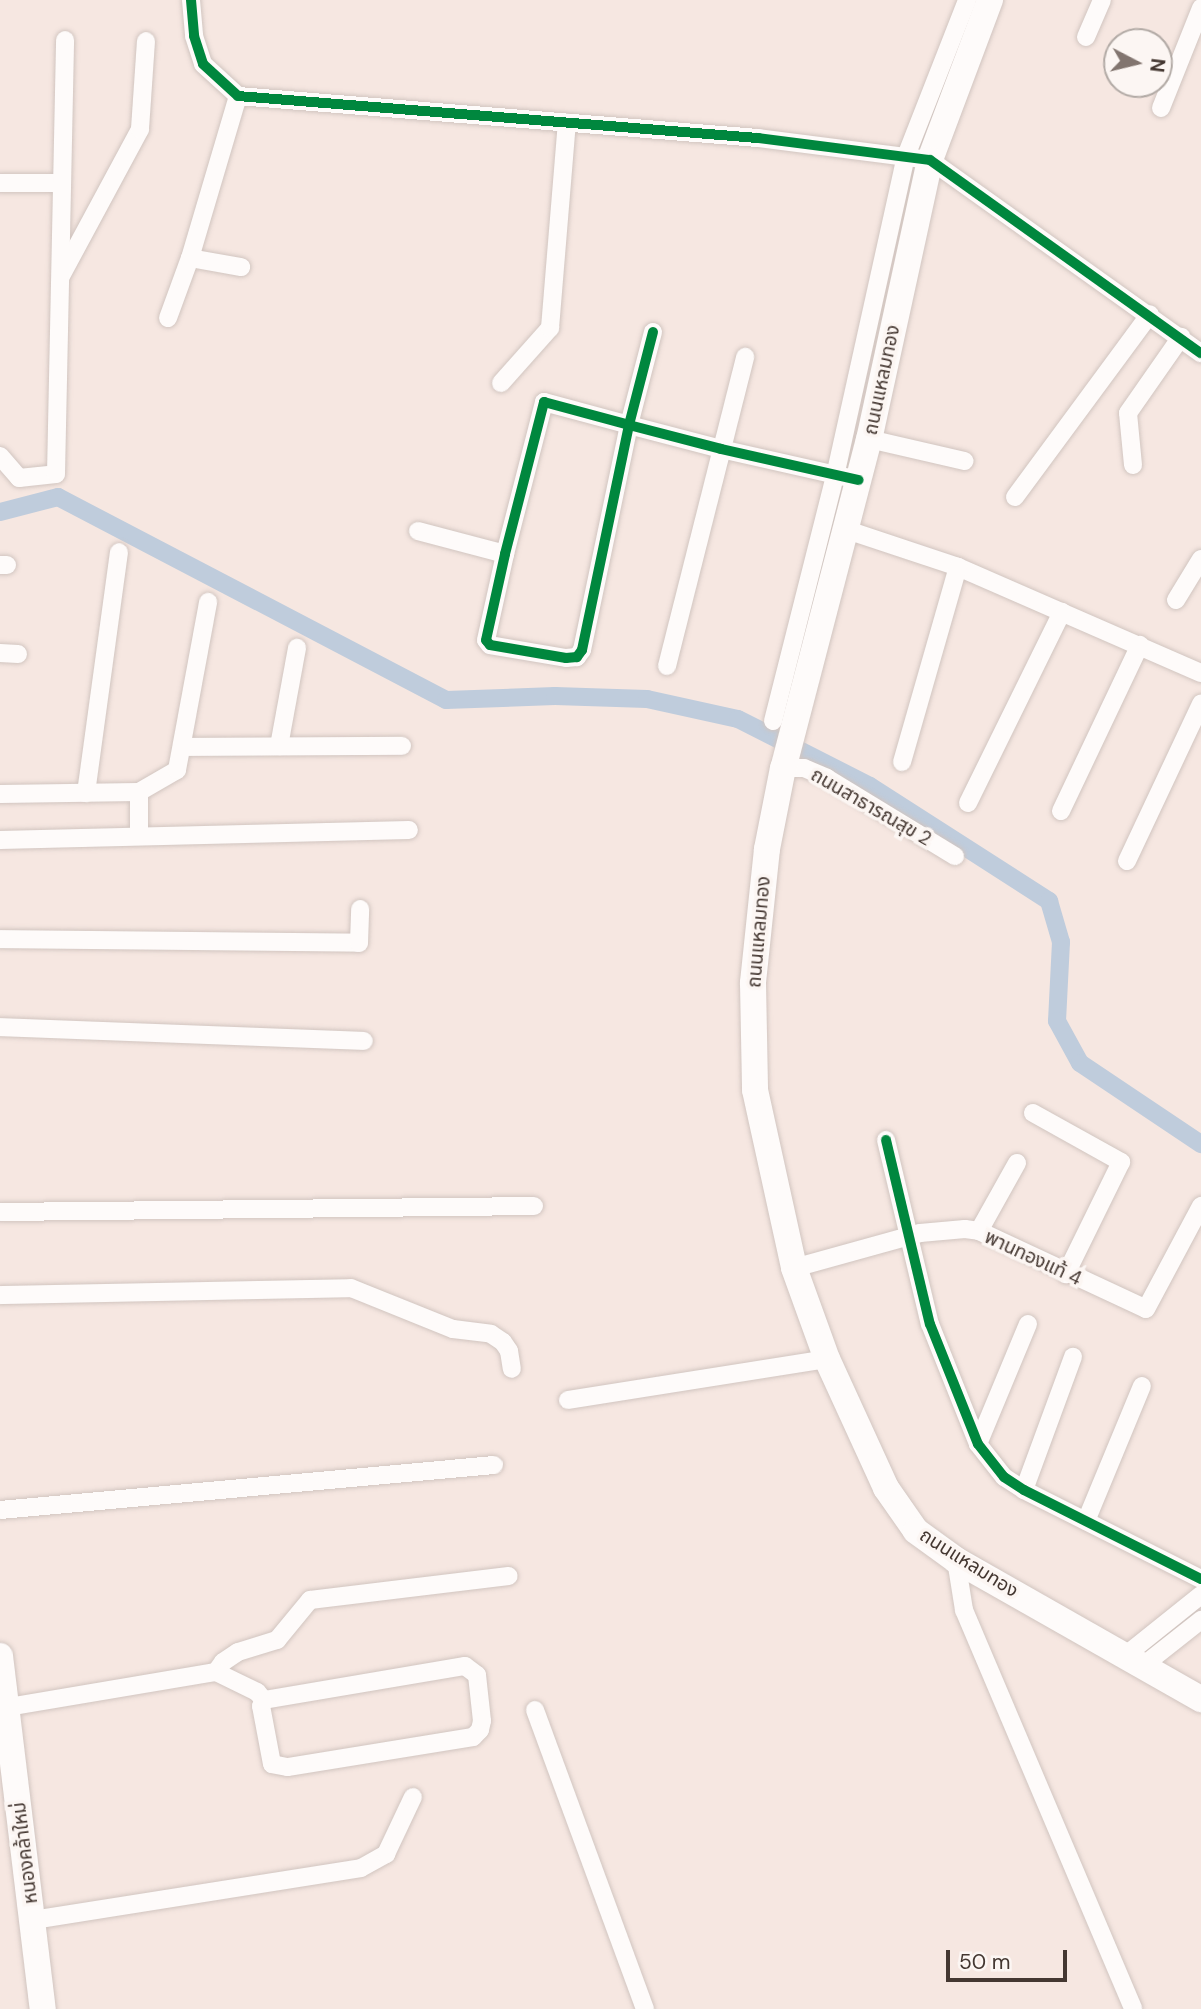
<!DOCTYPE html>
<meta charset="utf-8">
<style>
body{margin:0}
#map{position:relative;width:1201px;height:2009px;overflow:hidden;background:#f6e7e1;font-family:"DM Sans","Noto Sans Thai",sans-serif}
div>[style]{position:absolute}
.canal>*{height:18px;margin:-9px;padding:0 9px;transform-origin:9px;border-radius:9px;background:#bfccdc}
.roads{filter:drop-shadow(0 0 2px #d1c5c0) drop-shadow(0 0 2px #d1c5c0)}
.street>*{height:18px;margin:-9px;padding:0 9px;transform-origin:9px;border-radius:9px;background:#fefbfa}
.secondary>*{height:26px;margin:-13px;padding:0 13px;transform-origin:13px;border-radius:13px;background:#fefbfa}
.cycleway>*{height:10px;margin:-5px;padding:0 5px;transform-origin:5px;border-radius:5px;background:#00873e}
span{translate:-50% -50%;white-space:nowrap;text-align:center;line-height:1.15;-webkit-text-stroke:7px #fcf6f3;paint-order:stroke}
.street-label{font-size:19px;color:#443731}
.north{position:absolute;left:1103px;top:28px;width:70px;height:70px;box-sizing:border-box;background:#fcf6f3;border:2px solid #b2aaa5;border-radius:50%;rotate:97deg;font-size:19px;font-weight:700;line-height:28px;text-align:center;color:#443731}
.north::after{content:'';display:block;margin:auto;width:24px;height:32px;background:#82756f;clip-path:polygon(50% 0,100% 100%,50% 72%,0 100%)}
.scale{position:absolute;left:946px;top:1950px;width:121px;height:32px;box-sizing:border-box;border:4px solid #443731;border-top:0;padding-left:9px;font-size:21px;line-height:24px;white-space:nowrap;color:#443731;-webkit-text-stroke:5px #fcf6f3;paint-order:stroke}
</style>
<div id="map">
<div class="canal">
<div style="left:0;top:512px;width:60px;rotate:-14.5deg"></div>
<div style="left:58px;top:497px;width:438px;rotate:27.6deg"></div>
<div style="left:446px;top:700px;width:109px;rotate:-2.1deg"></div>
<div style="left:555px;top:696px;width:92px;rotate:1.9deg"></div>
<div style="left:647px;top:699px;width:93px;rotate:12.4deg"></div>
<div style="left:738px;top:719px;width:148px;rotate:26.9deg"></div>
<div style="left:870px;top:786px;width:213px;rotate:32.7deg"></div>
<div style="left:1049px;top:901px;width:43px;rotate:73.7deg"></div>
<div style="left:1061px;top:942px;width:79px;rotate:92.9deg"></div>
<div style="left:1057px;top:1021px;width:48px;rotate:61.3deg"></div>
<div style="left:1080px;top:1063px;width:146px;rotate:33.8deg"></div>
</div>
<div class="roads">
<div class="street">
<div style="left:191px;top:0;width:36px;rotate:85deg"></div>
<div style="left:194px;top:36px;width:29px;rotate:72deg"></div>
<div style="left:203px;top:64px;width:47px;rotate:42.4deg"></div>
<div style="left:238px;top:96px;width:522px;rotate:4.62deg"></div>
<div style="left:758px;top:138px;width:173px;rotate:7.3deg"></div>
<div style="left:930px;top:160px;width:333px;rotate:35.5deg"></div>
<div style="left:1086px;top:37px;width:40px;rotate:-66.6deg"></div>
<div style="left:1161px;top:108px;width:108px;rotate:-68.2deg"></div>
<div style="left:0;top:183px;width:60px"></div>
<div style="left:190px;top:258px;width:52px;rotate:10deg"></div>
<div style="left:61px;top:276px;width:167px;rotate:-61.7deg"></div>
<div style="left:140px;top:129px;width:88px;rotate:-86.1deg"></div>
<div style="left:168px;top:318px;width:64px;rotate:-69.9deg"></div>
<div style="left:190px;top:258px;width:169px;rotate:-73.5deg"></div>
<div style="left:653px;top:332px;width:96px;rotate:104.5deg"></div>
<div style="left:629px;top:425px;width:230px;rotate:101.8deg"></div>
<div style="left:582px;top:650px;width:9px;rotate:126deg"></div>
<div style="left:577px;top:657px;width:11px;rotate:175deg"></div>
<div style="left:566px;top:658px;width:77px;rotate:-170.3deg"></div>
<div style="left:490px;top:645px;width:6px;rotate:-129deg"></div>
<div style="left:486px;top:640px;width:88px;rotate:-77.5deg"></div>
<div style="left:505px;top:554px;width:157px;rotate:-75.6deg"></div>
<div style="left:544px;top:402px;width:88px;rotate:15.1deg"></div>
<div style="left:629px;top:425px;width:95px;rotate:14.6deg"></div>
<div style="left:721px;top:449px;width:141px;rotate:12.7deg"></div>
<div style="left:501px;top:383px;width:74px;rotate:-48.3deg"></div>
<div style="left:550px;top:328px;width:206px;rotate:-85.3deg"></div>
<div style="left:869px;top:439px;width:98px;rotate:13deg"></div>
<div style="left:0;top:456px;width:29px;rotate:49deg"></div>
<div style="left:19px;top:478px;width:37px;rotate:-6deg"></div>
<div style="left:56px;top:474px;width:434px;rotate:-88.8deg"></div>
<div style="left:1133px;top:465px;width:52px;rotate:-95.5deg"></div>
<div style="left:1128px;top:413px;width:93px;rotate:-55.1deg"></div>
<div style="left:1015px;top:497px;width:227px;rotate:-53.6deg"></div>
<div style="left:847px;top:530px;width:117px;rotate:18.4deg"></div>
<div style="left:958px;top:567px;width:265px;rotate:23.6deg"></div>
<div style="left:418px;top:531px;width:90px;rotate:14.8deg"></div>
<div style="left:0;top:565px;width:7px"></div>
<div style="left:1176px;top:600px;width:48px;rotate:-58.6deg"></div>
<div style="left:0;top:653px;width:18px;rotate:3deg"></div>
<div style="left:667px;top:666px;width:319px;rotate:-75.8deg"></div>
<div style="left:773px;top:721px;width:253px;rotate:-75.8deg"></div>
<div style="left:835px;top:476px;width:328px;rotate:-77.5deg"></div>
<div style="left:906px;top:156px;width:168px;rotate:-68.6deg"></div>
<div style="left:279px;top:746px;width:100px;rotate:-79.6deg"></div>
<div style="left:182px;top:747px;width:220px;rotate:-0.3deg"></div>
<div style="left:902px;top:762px;width:203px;rotate:-74deg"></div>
<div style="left:783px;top:768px;width:21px"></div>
<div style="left:804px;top:768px;width:25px;rotate:23deg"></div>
<div style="left:827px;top:778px;width:150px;rotate:31.4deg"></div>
<div style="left:86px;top:793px;width:243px;rotate:-82.2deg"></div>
<div style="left:0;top:794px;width:139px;rotate:-0.8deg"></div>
<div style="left:139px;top:792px;width:44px;rotate:-30.1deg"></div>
<div style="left:177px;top:770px;width:171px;rotate:-79.5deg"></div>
<div style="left:968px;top:803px;width:213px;rotate:-63.8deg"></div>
<div style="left:1061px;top:811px;width:184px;rotate:-64.6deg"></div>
<div style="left:139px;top:835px;width:43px;rotate:-90deg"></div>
<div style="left:0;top:840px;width:409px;rotate:-1.4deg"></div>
<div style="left:1127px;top:861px;width:174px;rotate:-64.8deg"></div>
<div style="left:0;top:939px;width:359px;rotate:0.6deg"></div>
<div style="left:359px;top:943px;width:34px;rotate:-88deg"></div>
<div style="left:0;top:1027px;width:364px;rotate:2.2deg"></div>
<div style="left:1033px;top:1113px;width:101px;rotate:29.1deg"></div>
<div style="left:1121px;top:1162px;width:125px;rotate:116.2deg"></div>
<div style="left:886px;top:1140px;width:189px;rotate:76.6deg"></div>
<div style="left:930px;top:1324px;width:129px;rotate:68.2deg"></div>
<div style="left:978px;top:1444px;width:42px;rotate:51.8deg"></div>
<div style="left:1004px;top:1477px;width:24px;rotate:33deg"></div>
<div style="left:1024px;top:1490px;width:198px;rotate:26.7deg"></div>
<div style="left:0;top:1212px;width:534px;rotate:-0.64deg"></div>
<div style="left:979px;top:1231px;width:78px;rotate:-60.8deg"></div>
<div style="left:794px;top:1268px;width:131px;rotate:-15.5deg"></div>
<div style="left:920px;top:1233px;width:45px;rotate:-5.1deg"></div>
<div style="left:965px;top:1229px;width:14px;rotate:8deg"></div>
<div style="left:979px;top:1231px;width:184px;rotate:25deg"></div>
<div style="left:1146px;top:1309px;width:117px;rotate:-61.9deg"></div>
<div style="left:0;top:1295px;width:351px;rotate:-1.1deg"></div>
<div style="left:351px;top:1288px;width:110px;rotate:21.9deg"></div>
<div style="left:453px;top:1329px;width:38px;rotate:7deg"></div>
<div style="left:491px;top:1334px;width:14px;rotate:34deg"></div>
<div style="left:503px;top:1342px;width:11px;rotate:56deg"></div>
<div style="left:509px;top:1351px;width:18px;rotate:81deg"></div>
<div style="left:568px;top:1400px;width:262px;rotate:-9deg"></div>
<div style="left:978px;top:1444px;width:130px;rotate:-67.4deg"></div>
<div style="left:1024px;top:1490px;width:142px;rotate:-69.8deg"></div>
<div style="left:0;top:1510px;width:496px;rotate:-5.2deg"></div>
<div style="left:1086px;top:1521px;width:146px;rotate:-67.5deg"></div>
<div style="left:956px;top:1560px;width:51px;rotate:80.9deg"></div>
<div style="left:964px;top:1610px;width:433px;rotate:67deg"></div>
<div style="left:1126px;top:1655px;width:96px;rotate:-38.7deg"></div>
<div style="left:1144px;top:1665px;width:73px;rotate:-38.3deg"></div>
<div style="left:465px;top:1666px;width:15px;rotate:37deg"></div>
<div style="left:477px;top:1675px;width:46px;rotate:83.8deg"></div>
<div style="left:482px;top:1721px;width:9px;rotate:103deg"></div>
<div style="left:480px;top:1730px;width:10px;rotate:135deg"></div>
<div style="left:473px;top:1737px;width:188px;rotate:170.8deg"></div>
<div style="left:287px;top:1767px;width:15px;rotate:-169deg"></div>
<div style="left:272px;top:1764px;width:59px;rotate:-100.7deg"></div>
<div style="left:261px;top:1706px;width:7px;rotate:-63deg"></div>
<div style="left:264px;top:1700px;width:204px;rotate:-9.6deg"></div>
<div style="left:216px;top:1672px;width:12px;rotate:-55deg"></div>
<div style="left:223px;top:1662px;width:18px;rotate:-34deg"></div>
<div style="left:238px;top:1652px;width:41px;rotate:-17.1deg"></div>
<div style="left:277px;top:1640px;width:52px;rotate:-50.5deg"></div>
<div style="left:310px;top:1600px;width:200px;rotate:-6.9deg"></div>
<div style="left:8px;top:1707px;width:211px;rotate:-9.6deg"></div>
<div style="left:216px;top:1672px;width:46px;rotate:26deg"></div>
<div style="left:257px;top:1692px;width:11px;rotate:49deg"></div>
<div style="left:535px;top:1710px;width:319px;rotate:69.8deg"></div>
<div style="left:33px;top:1920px;width:332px;rotate:-9deg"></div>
<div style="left:361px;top:1868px;width:29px;rotate:-29deg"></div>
<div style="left:386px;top:1854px;width:63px;rotate:-64.7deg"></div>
</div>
<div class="secondary">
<div style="left:990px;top:0;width:171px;rotate:110.6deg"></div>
<div style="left:930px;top:160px;width:286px;rotate:102.3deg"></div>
<div style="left:869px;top:439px;width:340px;rotate:104.6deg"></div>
<div style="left:783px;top:768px;width:83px;rotate:101.2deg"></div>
<div style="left:767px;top:849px;width:135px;rotate:96deg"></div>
<div style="left:753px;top:983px;width:107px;rotate:88.9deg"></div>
<div style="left:755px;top:1090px;width:182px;rotate:77.6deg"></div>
<div style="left:794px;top:1268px;width:97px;rotate:70.1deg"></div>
<div style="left:827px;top:1359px;width:142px;rotate:65.4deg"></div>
<div style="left:886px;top:1488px;width:52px;rotate:55.1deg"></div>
<div style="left:916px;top:1531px;width:49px;rotate:35.9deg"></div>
<div style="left:956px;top:1560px;width:282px;rotate:29.6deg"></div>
<div style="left:0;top:1656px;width:356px;rotate:83.1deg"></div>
</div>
</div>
<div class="cycleway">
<div style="left:191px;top:0;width:36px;rotate:85deg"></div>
<div style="left:194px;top:36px;width:29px;rotate:72deg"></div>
<div style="left:203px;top:64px;width:47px;rotate:42.4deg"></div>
<div style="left:238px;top:96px;width:522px;rotate:4.62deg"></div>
<div style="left:758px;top:138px;width:173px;rotate:7.3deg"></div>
<div style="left:930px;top:160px;width:333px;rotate:35.5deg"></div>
<div style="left:653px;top:332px;width:96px;rotate:104.5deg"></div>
<div style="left:629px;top:425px;width:230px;rotate:101.8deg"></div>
<div style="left:582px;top:650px;width:9px;rotate:126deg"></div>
<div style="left:577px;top:657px;width:11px;rotate:175deg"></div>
<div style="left:566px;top:658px;width:77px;rotate:-170.3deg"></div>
<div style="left:490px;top:645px;width:6px;rotate:-129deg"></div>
<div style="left:486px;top:640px;width:88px;rotate:-77.5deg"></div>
<div style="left:505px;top:554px;width:157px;rotate:-75.6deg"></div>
<div style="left:544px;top:402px;width:88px;rotate:15.1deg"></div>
<div style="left:629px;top:425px;width:95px;rotate:14.6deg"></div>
<div style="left:721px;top:449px;width:141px;rotate:12.7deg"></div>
<div style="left:886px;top:1140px;width:189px;rotate:76.6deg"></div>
<div style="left:930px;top:1324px;width:129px;rotate:68.2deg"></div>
<div style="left:978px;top:1444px;width:42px;rotate:51.8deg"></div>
<div style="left:1004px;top:1477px;width:24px;rotate:33deg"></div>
<div style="left:1024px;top:1490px;width:198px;rotate:26.7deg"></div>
</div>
<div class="street-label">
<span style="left:882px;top:380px;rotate:-78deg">ถนนแหลมทอง</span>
<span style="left:871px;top:807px;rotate:30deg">ถนนสาธารณสุข 2</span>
<span style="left:759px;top:932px;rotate:-85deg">ถนนแหลมทอง</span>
<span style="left:1033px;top:1258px;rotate:25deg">พานทองแท้ 4</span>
<span style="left:969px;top:1563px;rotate:32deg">ถนนแหลมทอง</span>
<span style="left:25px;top:1853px;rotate:-97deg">หนองคล้าใหม่</span>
</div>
<div class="north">N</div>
<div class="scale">50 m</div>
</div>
